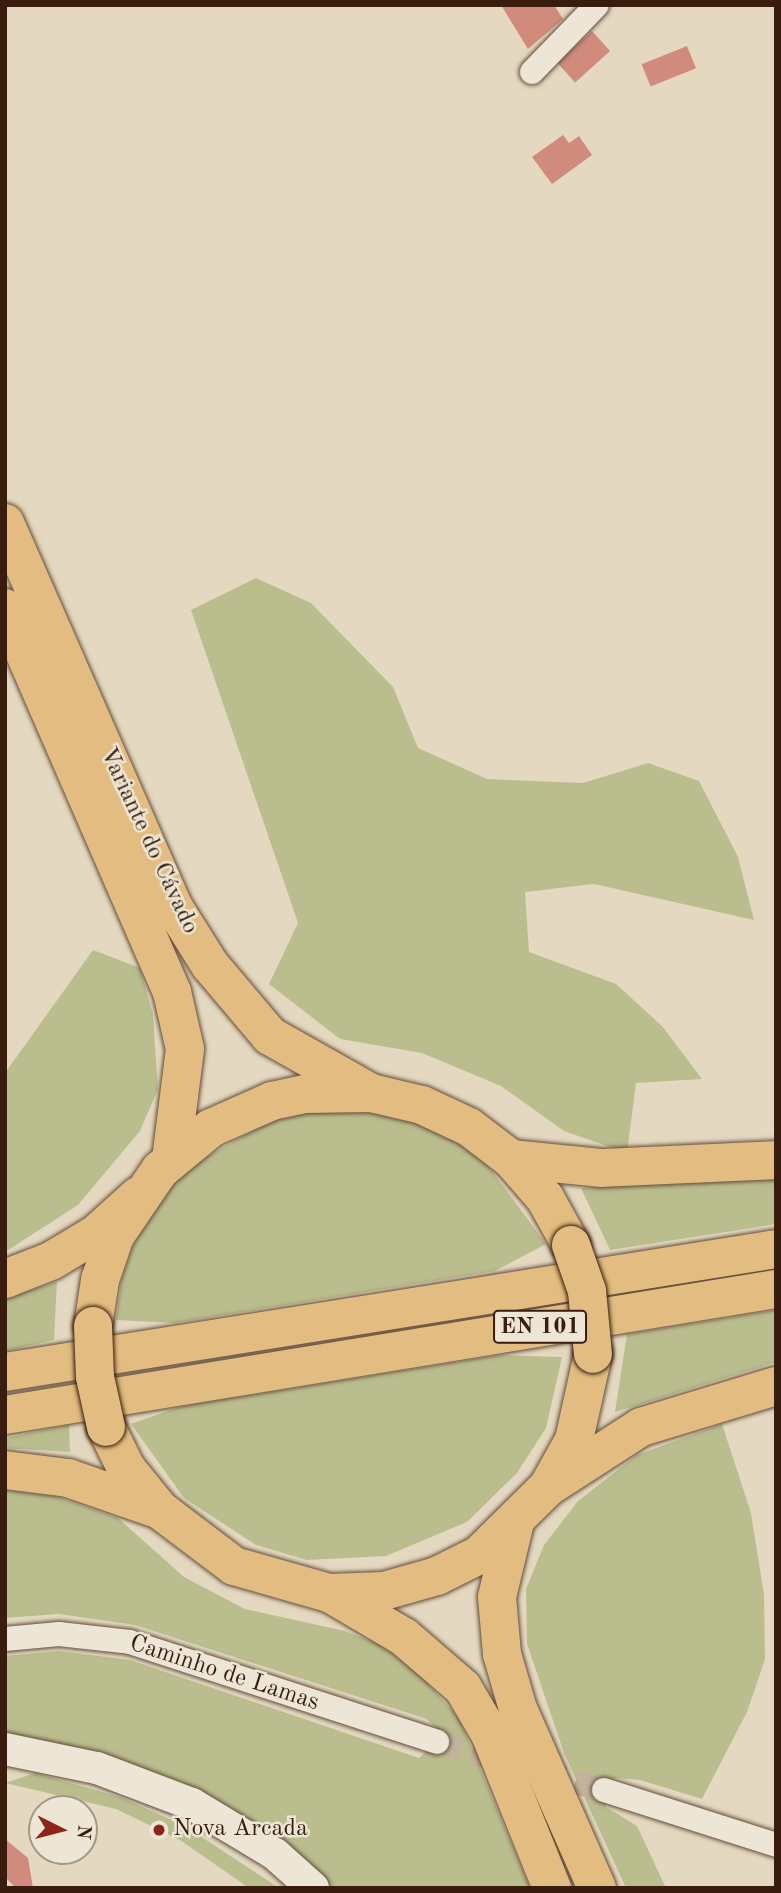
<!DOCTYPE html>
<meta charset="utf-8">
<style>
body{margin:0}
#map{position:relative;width:781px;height:1893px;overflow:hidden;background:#e4d9c0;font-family:"Old Standard TT",serif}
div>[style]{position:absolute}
.green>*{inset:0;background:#babe8e}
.building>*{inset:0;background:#d08b7c;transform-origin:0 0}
.minor-tunnel>*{height:24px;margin-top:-12px;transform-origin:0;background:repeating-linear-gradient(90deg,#c2b39c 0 24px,transparent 0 36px)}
.roads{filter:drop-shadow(0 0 2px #634c3a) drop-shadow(0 0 2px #634c3a)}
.minor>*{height:24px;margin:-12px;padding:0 12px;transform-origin:12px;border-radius:12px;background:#ede6d6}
.tertiary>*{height:32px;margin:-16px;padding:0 16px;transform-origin:16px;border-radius:16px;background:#ede6d6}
.primary>*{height:38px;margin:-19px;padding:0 19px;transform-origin:19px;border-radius:19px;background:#e2bc80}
.trunk>*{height:38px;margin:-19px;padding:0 19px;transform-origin:19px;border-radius:19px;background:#e2bc80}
.bridges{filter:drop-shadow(0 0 2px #381d0e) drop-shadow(0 0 2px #381d0e)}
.primary-bridge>*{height:38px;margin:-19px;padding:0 19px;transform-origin:19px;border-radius:19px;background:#e2bc80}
.dots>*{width:19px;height:19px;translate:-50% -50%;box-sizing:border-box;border:4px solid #ede6d6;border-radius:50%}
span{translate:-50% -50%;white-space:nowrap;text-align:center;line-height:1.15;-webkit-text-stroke:5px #ede6d6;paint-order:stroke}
.shield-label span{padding:2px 5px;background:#ede6d6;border:2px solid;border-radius:5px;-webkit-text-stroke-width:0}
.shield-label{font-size:23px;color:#381d0e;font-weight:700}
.street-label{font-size:24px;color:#381d0e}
.poi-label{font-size:24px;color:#381d0e}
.left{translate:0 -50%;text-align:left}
.frame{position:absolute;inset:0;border:7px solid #381d0e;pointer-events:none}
.north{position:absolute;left:28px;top:1795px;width:70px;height:70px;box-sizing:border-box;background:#ede6d6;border:2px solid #a59686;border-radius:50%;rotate:96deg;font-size:19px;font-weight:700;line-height:28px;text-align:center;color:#381d0e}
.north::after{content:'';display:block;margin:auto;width:24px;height:32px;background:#8f2418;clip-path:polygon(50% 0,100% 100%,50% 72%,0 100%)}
</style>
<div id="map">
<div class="green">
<div style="clip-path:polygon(256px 578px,311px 603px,393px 687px,418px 748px,487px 779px,583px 783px,648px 763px,699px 781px,738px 857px,754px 920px,594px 884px,525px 892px,529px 952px,616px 984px,662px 1026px,702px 1079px,636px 1083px,627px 1153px,564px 1131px,501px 1086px,422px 1053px,340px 1039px,269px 984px,298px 923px,191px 610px)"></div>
<div style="clip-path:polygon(93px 950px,140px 968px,153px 1015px,158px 1089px,140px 1131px,78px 1205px,5px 1252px,5px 1073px)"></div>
<div style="clip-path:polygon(352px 1110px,400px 1117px,443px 1133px,483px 1159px,546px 1244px,495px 1271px,174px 1323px,116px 1320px,122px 1277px,136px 1237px,160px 1199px,191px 1166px,269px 1121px,303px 1111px)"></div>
<div style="clip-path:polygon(776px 1176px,776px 1224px,610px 1250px,581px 1188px)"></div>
<div style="clip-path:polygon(57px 1282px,54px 1340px,5px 1351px,5px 1298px)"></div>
<div style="clip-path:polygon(776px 1310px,776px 1362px,615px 1412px,627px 1334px)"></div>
<div style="clip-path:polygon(500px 1355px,562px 1357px,546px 1428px,517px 1473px,467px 1522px,386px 1556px,307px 1560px,256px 1545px,184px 1498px,131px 1424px,182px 1406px)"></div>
<div style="clip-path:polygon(722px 1424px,751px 1513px,764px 1595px,765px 1659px,747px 1712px,702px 1799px,640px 1780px,615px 1778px,604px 1790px,606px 1807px,637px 1826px,666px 1888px,626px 1888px,564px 1753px,527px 1644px,526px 1589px,544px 1545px,578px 1501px,637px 1455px)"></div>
<div style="clip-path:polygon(69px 1425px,70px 1452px,5px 1448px,5px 1438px)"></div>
<div style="clip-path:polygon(5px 1490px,55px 1496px,118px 1518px,184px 1577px,245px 1609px,345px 1631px,381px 1645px,420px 1675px,459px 1718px,530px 1888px,333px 1888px,194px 1792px,99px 1752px,5px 1734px,5px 1656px,59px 1651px,130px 1660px,419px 1758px,437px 1742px,437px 1729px,427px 1719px,135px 1625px,59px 1614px,5px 1618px)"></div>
<div style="clip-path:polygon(35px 1773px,120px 1797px,185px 1826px,279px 1888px,249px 1888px,180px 1840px,116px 1809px,5px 1783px)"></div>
</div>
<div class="building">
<div style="clip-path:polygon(501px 5px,554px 5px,563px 19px,528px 49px)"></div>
<div style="left:592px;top:31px;width:27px;height:47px;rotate:48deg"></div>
<div style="left:687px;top:46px;width:24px;height:49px;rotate:68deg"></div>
<div style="clip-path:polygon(563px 135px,569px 143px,579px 136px,592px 155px,552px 184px,532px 157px)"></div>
<div style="clip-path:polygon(5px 1839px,28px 1858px,33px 1888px,16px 1888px,5px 1877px)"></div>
</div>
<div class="minor-tunnel">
<div style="left:437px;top:1742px;width:174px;rotate:16deg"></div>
</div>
<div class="roads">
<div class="minor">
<div style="left:532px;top:72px;width:93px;rotate:-45.9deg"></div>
<div style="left:5px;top:1639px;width:54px;rotate:-5.3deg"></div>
<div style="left:59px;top:1634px;width:71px;rotate:6.4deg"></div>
<div style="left:130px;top:1642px;width:323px;rotate:18deg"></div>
<div style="left:604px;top:1790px;width:181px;rotate:17.7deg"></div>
</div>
<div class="tertiary">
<div style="left:5px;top:1749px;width:94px;rotate:11.7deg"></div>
<div style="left:97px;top:1768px;width:102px;rotate:20.8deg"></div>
<div style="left:192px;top:1804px;width:97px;rotate:31.1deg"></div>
<div style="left:275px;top:1854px;width:51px;rotate:41.8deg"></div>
</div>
<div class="primary">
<div style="left:5px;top:523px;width:418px;rotate:66.3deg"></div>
<div style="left:173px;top:906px;width:70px;rotate:57.9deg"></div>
<div style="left:210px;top:965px;width:93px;rotate:49.8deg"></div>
<div style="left:270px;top:1036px;width:116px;rotate:29.4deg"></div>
<div style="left:5px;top:608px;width:419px;rotate:66.5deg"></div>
<div style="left:172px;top:992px;width:58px;rotate:77.2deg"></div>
<div style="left:185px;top:1049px;width:112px;rotate:97.2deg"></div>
<div style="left:93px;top:1326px;width:47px;rotate:-81.3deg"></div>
<div style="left:100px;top:1280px;width:46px;rotate:-71.2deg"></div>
<div style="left:115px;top:1236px;width:80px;rotate:-55.7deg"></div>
<div style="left:160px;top:1170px;width:66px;rotate:-39.5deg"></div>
<div style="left:211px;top:1128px;width:67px;rotate:-23.9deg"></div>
<div style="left:272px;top:1101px;width:34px;rotate:-12deg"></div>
<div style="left:305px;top:1094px;width:66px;rotate:-0.9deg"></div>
<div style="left:371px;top:1093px;width:52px;rotate:13.2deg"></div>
<div style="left:422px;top:1105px;width:52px;rotate:25.1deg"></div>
<div style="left:469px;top:1127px;width:53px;rotate:37.3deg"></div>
<div style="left:511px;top:1159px;width:52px;rotate:48.9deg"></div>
<div style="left:545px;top:1198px;width:54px;rotate:61deg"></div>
<div style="left:106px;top:1427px;width:46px;rotate:64deg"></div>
<div style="left:126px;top:1468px;width:54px;rotate:51deg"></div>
<div style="left:160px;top:1510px;width:93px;rotate:37.1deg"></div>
<div style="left:234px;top:1566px;width:99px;rotate:15.9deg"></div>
<div style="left:329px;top:1593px;width:55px;rotate:-2.1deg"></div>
<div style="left:384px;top:1591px;width:55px;rotate:-15.8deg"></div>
<div style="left:437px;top:1576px;width:47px;rotate:-26.6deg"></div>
<div style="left:479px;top:1555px;width:97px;rotate:-44.6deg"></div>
<div style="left:548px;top:1487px;width:54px;rotate:-61deg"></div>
<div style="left:574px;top:1440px;width:88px;rotate:-77.5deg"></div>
<div style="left:515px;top:1522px;width:77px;rotate:103.5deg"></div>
<div style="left:497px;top:1597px;width:57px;rotate:85deg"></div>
<div style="left:502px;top:1654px;width:57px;rotate:73.8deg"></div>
<div style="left:518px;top:1709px;width:196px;rotate:66.2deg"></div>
<div style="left:331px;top:1594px;width:85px;rotate:30.5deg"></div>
<div style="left:404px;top:1637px;width:78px;rotate:40.8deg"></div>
<div style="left:463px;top:1688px;width:53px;rotate:59.6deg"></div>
<div style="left:490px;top:1734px;width:166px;rotate:68.1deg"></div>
</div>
<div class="trunk">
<div style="left:511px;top:1159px;width:90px;rotate:5.7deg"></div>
<div style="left:601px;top:1168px;width:175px;rotate:-2.6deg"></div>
<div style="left:5px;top:1279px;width:49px;rotate:-21.4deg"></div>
<div style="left:51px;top:1261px;width:52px;rotate:-31deg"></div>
<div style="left:96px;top:1234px;width:57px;rotate:-42.1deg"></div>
<div style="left:5px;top:1372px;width:781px;rotate:-9.06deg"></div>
<div style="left:5px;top:1415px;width:781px;rotate:-9.28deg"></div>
<div style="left:5px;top:1470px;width:64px;rotate:7.2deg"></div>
<div style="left:68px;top:1478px;width:97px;rotate:19.2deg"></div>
<div style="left:548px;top:1487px;width:111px;rotate:-32.8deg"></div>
<div style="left:641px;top:1427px;width:141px;rotate:-16.9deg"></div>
</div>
</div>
<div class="bridges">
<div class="primary-bridge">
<div style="left:571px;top:1245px;width:49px;rotate:70.8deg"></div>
<div style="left:587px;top:1291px;width:63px;rotate:84.6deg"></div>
<div style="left:93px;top:1326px;width:51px;rotate:87.8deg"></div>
<div style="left:95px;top:1377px;width:51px;rotate:77.6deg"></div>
</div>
</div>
<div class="dots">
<div style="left:159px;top:1830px;background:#8f2418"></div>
</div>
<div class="shield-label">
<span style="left:540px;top:1327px">EN 101</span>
</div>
<div class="street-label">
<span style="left:148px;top:841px;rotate:65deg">Variante do Cávado</span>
<span style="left:224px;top:1674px;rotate:18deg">Caminho de Lamas</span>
</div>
<div class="poi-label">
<span class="left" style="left:173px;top:1830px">Nova Arcada</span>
</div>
<div class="frame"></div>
<div class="north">N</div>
</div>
